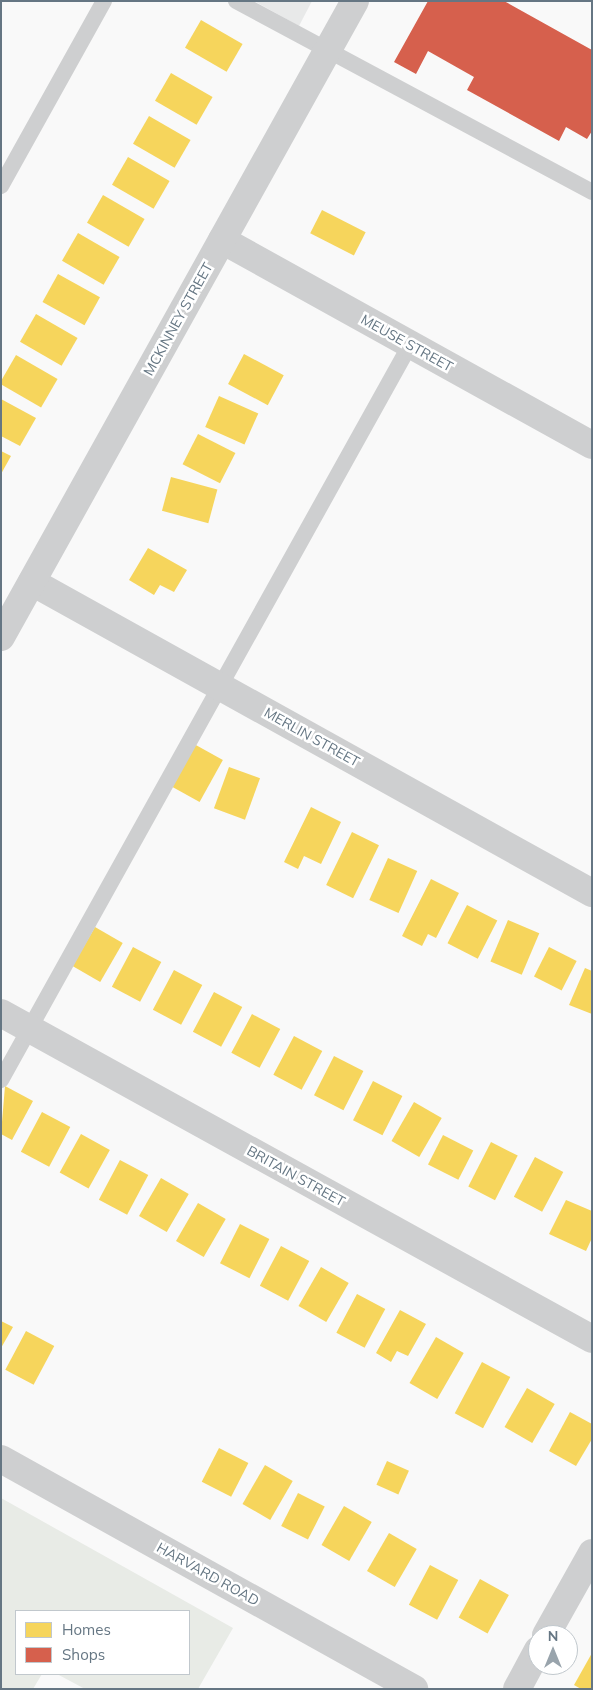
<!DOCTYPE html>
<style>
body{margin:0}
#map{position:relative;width:593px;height:1690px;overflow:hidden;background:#f9f9f9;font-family:Mulish,sans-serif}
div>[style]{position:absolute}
.built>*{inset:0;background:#e8e9e9}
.green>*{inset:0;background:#e8ebe6}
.homes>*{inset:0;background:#f6d55c;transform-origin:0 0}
.shops>*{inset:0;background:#d6604d}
.service>*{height:16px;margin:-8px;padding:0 8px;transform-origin:8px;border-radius:8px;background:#cecfd0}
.minor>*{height:28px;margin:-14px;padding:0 14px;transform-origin:14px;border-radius:14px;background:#cecfd0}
span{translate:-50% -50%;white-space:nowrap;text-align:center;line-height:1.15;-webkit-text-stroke:5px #fff;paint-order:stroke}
.street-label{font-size:14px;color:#657683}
.frame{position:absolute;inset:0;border:2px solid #657683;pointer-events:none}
.legend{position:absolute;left:15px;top:1610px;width:175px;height:65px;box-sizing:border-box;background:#fff;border:1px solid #c1c8cd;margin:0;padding:6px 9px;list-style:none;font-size:15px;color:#657683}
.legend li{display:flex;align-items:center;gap:10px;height:25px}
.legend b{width:25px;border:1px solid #c1c8cd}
.north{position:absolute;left:528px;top:1625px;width:50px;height:50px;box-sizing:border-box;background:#fff;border:1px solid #c1c8cd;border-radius:50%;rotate:0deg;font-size:14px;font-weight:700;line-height:20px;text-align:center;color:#657683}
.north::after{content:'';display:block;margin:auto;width:18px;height:22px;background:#99a4ac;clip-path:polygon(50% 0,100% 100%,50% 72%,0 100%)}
</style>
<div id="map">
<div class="built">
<div style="clip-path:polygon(254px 1px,312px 1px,299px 26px)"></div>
</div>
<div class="green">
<div style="clip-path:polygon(1px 1498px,233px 1628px,198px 1689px,85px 1689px,57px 1674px,189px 1674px,189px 1611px,16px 1611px,16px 1674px,42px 1674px,33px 1689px,1px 1689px)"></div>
</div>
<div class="homes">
<div style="left:201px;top:20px;width:48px;height:32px;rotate:30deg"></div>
<div style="left:171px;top:73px;width:48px;height:32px;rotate:30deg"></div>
<div style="left:149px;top:116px;width:48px;height:32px;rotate:30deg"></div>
<div style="left:128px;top:157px;width:48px;height:32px;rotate:30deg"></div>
<div style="left:103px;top:195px;width:48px;height:32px;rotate:30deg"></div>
<div style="left:322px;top:210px;width:49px;height:26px;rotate:27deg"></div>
<div style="left:78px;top:233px;width:48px;height:32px;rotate:30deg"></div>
<div style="left:58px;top:274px;width:48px;height:32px;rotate:29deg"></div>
<div style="left:36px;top:314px;width:48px;height:32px;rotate:30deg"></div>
<div style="left:244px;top:354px;width:45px;height:34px;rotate:28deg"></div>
<div style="left:16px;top:355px;width:48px;height:33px;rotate:30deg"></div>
<div style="left:219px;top:396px;width:43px;height:34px;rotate:24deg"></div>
<div style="clip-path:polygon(1px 399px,36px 418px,20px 446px,1px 436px)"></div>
<div style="left:198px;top:434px;width:42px;height:34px;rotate:27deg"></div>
<div style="clip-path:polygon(1px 451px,11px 456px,1px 474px)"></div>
<div style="left:171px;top:477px;width:48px;height:35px;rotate:15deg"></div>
<div style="clip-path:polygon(148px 548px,187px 570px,174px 592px,160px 585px,154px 595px,129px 580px)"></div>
<div style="left:194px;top:744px;width:33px;height:48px;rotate:29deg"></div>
<div style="left:229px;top:767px;width:33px;height:44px;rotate:20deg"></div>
<div style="clip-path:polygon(311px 807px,341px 822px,321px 864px,304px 856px,298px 869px,284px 862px)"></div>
<div style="left:352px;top:832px;width:30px;height:59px;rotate:26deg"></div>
<div style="left:388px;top:858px;width:32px;height:46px;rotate:24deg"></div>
<div style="clip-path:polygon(431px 879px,459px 893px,436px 938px,428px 934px,422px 946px,402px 936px)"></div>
<div style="left:467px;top:905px;width:34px;height:43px;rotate:27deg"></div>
<div style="left:508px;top:920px;width:34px;height:45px;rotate:23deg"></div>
<div style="left:95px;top:927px;width:32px;height:45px;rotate:30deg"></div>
<div style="left:133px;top:947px;width:32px;height:45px;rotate:28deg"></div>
<div style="left:549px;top:947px;width:31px;height:33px;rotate:27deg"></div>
<div style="clip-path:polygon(585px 968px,592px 971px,592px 1014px,569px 1005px)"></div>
<div style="left:174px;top:970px;width:32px;height:45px;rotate:28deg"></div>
<div style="left:214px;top:992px;width:32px;height:45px;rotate:28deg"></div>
<div style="left:252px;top:1014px;width:32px;height:44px;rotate:28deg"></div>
<div style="left:294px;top:1036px;width:32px;height:44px;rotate:28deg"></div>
<div style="left:334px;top:1056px;width:33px;height:44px;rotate:27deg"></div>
<div style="left:373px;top:1081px;width:33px;height:44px;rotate:27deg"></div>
<div style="clip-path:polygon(5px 1086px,33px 1101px,12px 1140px,1px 1134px)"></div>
<div style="left:414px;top:1102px;width:32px;height:45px;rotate:30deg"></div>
<div style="left:42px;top:1112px;width:32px;height:45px;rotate:28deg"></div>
<div style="left:81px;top:1134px;width:33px;height:44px;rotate:29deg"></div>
<div style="left:443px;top:1135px;width:34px;height:33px;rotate:27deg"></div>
<div style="left:491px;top:1142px;width:30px;height:50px;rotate:27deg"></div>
<div style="left:535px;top:1157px;width:32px;height:45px;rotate:28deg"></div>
<div style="left:120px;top:1160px;width:32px;height:45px;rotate:28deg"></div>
<div style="left:161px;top:1178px;width:32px;height:44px;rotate:30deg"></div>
<div style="clip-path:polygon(566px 1200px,592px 1211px,592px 1238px,586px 1251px,549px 1234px)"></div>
<div style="left:198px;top:1203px;width:32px;height:44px;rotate:30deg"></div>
<div style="left:240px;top:1224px;width:33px;height:44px;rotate:27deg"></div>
<div style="left:281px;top:1246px;width:32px;height:45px;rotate:28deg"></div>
<div style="left:321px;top:1267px;width:32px;height:45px;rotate:30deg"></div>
<div style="left:357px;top:1294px;width:32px;height:44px;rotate:28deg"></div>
<div style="clip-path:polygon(400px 1310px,426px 1324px,408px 1356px,397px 1351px,391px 1362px,376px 1353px)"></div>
<div style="clip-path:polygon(1px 1321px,13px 1327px,1px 1348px)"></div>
<div style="left:26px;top:1331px;width:32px;height:44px;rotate:28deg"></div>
<div style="left:436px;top:1337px;width:32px;height:53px;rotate:30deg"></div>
<div style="left:482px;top:1362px;width:32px;height:58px;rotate:28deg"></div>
<div style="left:527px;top:1388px;width:32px;height:45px;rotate:30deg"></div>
<div style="clip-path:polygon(570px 1412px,592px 1424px,592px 1439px,576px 1466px,549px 1451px)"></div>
<div style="left:219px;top:1448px;width:33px;height:38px;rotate:27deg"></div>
<div style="left:387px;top:1461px;width:24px;height:26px;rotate:24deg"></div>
<div style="left:265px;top:1465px;width:32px;height:45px;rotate:30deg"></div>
<div style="left:298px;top:1493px;width:30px;height:37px;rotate:27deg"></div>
<div style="left:344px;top:1506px;width:32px;height:45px;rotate:30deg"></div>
<div style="left:389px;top:1533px;width:32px;height:44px;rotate:30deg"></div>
<div style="left:430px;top:1565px;width:32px;height:45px;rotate:28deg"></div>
<div style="left:480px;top:1579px;width:33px;height:44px;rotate:29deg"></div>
<div style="clip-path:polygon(592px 1653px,592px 1689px,581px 1689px,574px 1685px)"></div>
</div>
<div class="shops">
<div style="clip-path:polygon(428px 1px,504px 1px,592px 50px,592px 131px,587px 139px,566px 127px,559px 141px,467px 90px,474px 77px,428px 51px,416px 74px,394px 62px)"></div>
</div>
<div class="service">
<div style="left:236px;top:1px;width:404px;rotate:28.2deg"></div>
<div style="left:1px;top:186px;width:212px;rotate:-60.9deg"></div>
<div style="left:1px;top:1080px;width:841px;rotate:-60.91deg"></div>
</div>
<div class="minor">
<div style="left:222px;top:240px;width:423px;rotate:29deg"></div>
<div style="left:32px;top:582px;width:641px;rotate:29.05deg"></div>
<div style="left:1px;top:637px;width:728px;rotate:-60.9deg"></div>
<div style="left:1px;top:1013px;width:675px;rotate:28.88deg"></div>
<div style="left:1px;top:1459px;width:473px;rotate:29.1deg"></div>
<div style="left:546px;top:1635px;width:94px;rotate:-60.7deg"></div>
<div style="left:517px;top:1689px;width:44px;rotate:-61.7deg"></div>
</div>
<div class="street-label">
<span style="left:178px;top:319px;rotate:-61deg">MCKINNEY STREET</span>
<span style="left:407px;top:343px;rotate:29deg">MEUSE STREET</span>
<span style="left:312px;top:737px;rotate:29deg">MERLIN STREET</span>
<span style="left:296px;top:1176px;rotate:29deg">BRITAIN STREET</span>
<span style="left:208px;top:1574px;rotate:29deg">HARVARD ROAD</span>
</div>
<div class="frame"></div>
<ul class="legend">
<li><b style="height:14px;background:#f6d55c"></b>Homes</li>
<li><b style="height:14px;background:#d6604d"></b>Shops</li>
</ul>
<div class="north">N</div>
</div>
